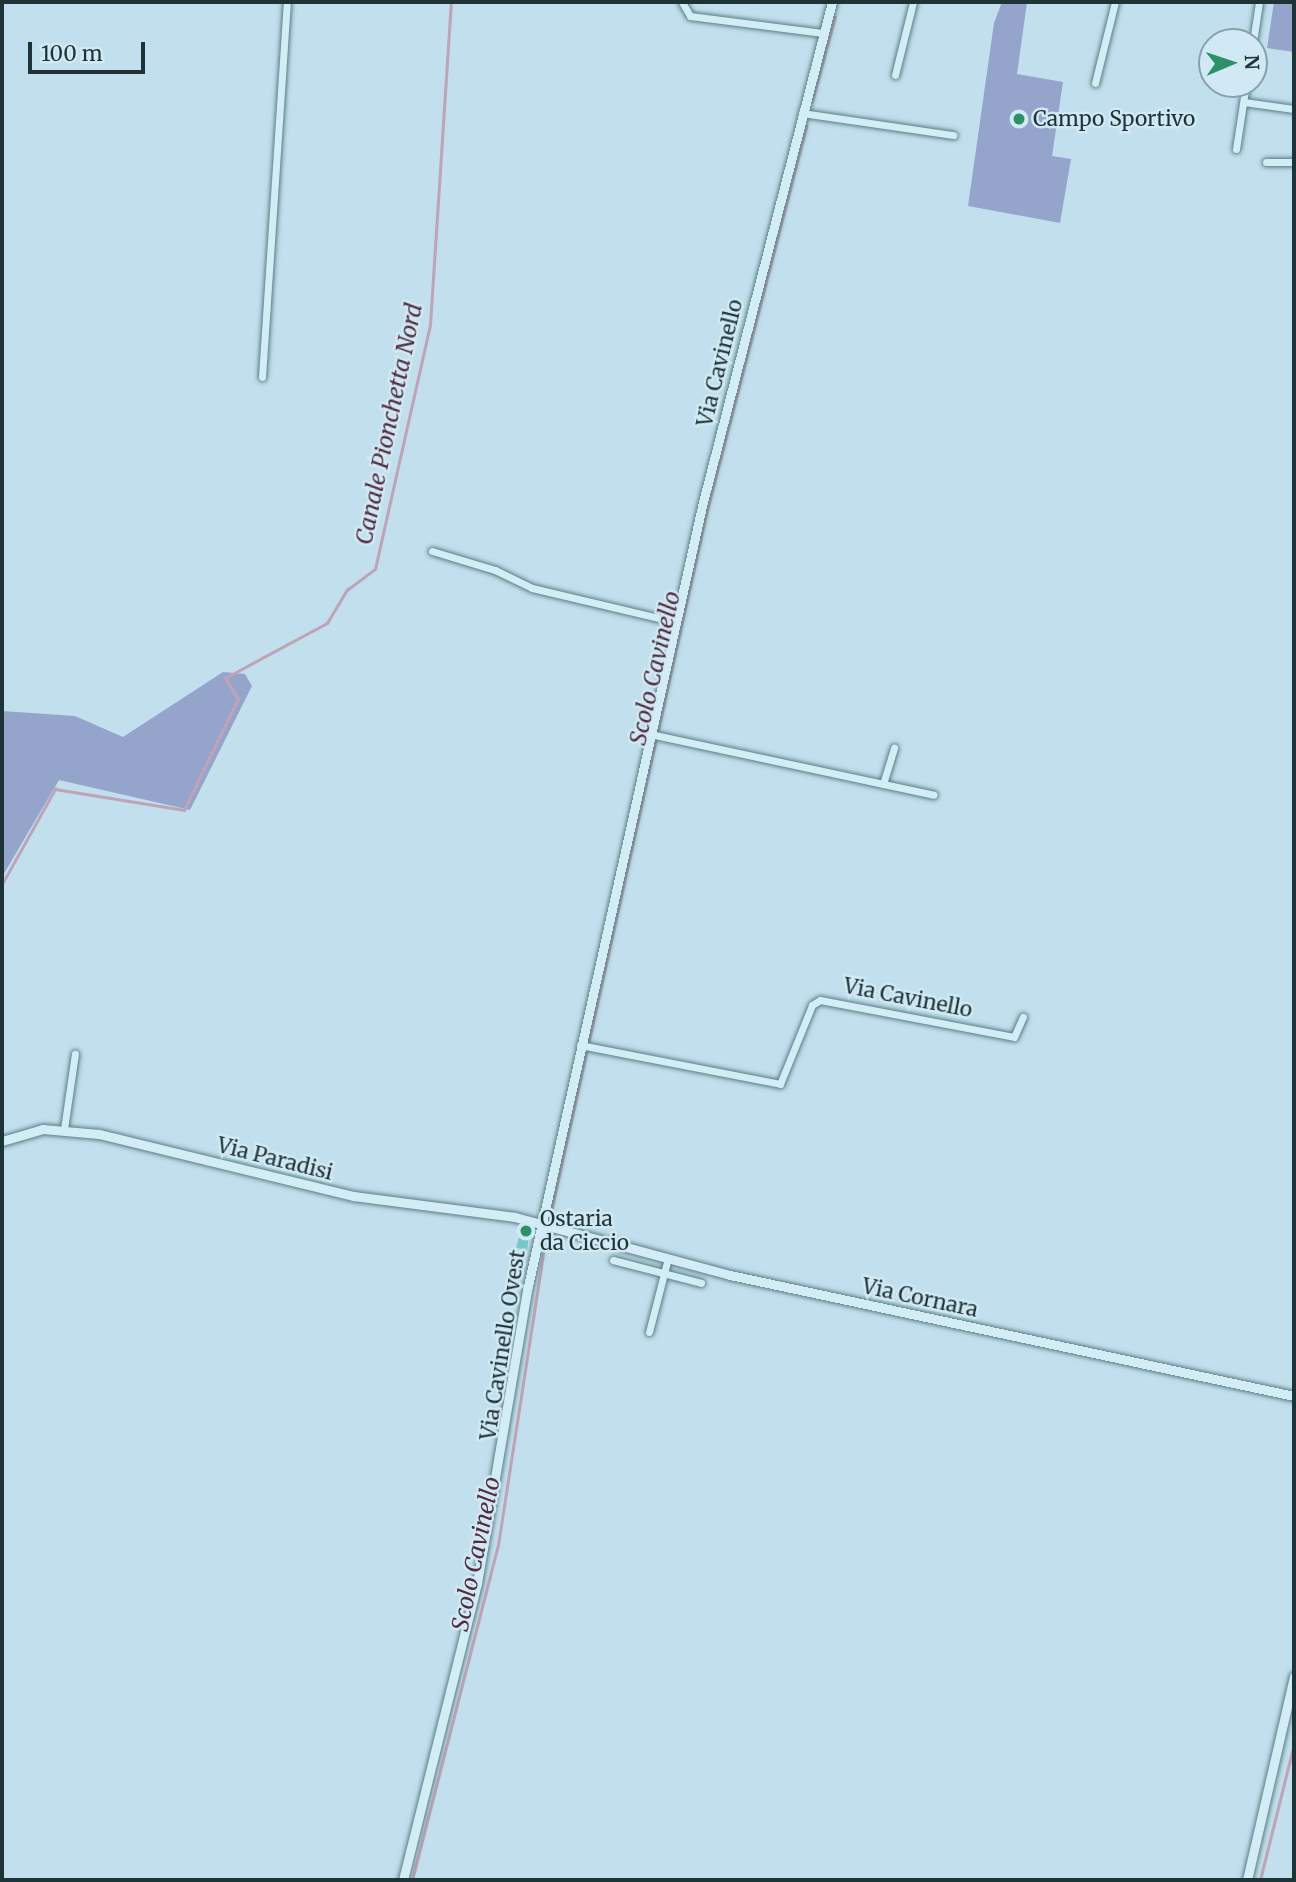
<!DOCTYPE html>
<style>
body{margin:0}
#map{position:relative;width:1296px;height:1882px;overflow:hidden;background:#c1dfec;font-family:Merriweather,serif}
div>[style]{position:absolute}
.green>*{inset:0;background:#95a4ca}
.stream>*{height:2.5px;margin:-1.25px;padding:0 1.25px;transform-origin:1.25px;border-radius:1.25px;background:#bfa3b6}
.building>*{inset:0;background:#77c9c9}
.roads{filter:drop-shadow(0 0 2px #597f85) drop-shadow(0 0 2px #597f85)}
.minor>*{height:7px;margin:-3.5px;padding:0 3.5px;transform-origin:3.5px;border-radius:3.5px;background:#d3edf7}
.tertiary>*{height:9px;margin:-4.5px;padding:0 4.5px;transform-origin:4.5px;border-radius:4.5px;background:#d3edf7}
.dots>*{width:19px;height:19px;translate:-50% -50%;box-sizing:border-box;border:4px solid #d0e9f4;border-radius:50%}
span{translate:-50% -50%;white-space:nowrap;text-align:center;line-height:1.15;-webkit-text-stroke:5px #d0e9f4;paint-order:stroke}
.poi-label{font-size:21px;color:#1d3335}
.left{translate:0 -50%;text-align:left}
.street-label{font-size:21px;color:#1d3335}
.water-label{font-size:23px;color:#542d3f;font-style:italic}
.frame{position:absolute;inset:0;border:4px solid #1d3335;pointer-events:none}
.north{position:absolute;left:1198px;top:28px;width:70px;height:70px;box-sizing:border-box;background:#d0e9f4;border:2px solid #88a0a8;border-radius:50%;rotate:88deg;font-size:19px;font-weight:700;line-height:28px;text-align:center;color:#1d3335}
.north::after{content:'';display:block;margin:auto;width:24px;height:32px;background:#2b9267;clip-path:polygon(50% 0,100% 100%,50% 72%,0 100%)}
.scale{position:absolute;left:28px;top:42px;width:117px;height:32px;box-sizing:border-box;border:4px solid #1d3335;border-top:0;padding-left:9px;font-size:21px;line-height:24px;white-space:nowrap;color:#1d3335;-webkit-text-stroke:5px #d0e9f4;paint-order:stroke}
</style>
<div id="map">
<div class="green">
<div style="clip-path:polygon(1002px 2px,1027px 2px,1017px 74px,1063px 82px,1052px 156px,1071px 159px,1060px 223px,968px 206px,994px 23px)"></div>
<div style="clip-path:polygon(1274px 2px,1294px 2px,1294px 52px,1267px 48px)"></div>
<div style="clip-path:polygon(223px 672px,245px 674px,252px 686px,190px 810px,59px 780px,2px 877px,2px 711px,75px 716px,123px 737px)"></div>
</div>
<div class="stream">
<div style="left:812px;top:101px;width:87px;rotate:-74.7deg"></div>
<div style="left:2px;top:884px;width:109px;rotate:-60.8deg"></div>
<div style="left:55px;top:789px;width:131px;rotate:9.2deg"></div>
<div style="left:184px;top:810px;width:123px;rotate:-64.1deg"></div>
<div style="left:238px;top:699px;width:25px;rotate:-122deg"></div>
<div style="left:225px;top:678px;width:116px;rotate:-28.3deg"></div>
<div style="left:327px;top:623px;width:39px;rotate:-59deg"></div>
<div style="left:347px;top:590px;width:35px;rotate:-37deg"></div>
<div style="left:375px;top:569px;width:250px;rotate:-77.3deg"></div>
<div style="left:430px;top:325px;width:324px;rotate:-86.3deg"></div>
<div style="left:549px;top:1220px;width:723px;rotate:-77.46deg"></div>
<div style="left:706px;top:514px;width:401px;rotate:-75.5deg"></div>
<div style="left:412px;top:1880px;width:346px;rotate:-75.6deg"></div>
<div style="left:498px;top:1545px;width:319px;rotate:-81.2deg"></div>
<div style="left:1260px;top:1880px;width:140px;rotate:-76deg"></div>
</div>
<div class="building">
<div style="clip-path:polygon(522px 1226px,530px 1228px,527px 1250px,516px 1248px)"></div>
</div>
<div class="roads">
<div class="minor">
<div style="left:682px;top:2px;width:16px;rotate:60deg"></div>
<div style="left:690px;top:16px;width:134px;rotate:7.3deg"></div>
<div style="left:1253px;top:42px;width:40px;rotate:-81.5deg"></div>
<div style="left:895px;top:75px;width:75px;rotate:-76.1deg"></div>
<div style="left:1095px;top:83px;width:83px;rotate:-76.1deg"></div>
<div style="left:1244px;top:102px;width:50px;rotate:8deg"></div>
<div style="left:802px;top:113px;width:153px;rotate:8.3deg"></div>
<div style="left:1236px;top:149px;width:66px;rotate:-81.3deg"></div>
<div style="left:1266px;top:162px;width:28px"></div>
<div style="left:262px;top:377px;width:376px;rotate:-86.2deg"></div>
<div style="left:432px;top:551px;width:66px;rotate:16.8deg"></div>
<div style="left:495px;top:570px;width:41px;rotate:25.9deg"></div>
<div style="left:532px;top:588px;width:148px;rotate:13.3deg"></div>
<div style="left:650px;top:734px;width:290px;rotate:12.1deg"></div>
<div style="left:883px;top:784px;width:38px;rotate:-73deg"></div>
<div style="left:580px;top:1045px;width:204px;rotate:11deg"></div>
<div style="left:780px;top:1084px;width:85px;rotate:-67.9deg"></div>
<div style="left:812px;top:1005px;width:9px;rotate:-32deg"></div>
<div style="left:820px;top:1000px;width:197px;rotate:10.8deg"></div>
<div style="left:1014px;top:1037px;width:22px;rotate:-66deg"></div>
<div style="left:64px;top:1129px;width:76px;rotate:-81.7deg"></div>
<div style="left:613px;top:1260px;width:91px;rotate:14.6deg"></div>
<div style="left:649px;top:1332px;width:76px;rotate:-75.6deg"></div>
</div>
<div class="tertiary">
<div style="left:2px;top:1141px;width:43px;rotate:-16.3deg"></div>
<div style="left:43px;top:1129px;width:56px;rotate:5.1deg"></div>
<div style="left:99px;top:1134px;width:262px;rotate:13.7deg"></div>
<div style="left:354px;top:1196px;width:162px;rotate:7.4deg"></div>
<div style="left:515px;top:1217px;width:223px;rotate:15.1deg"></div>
<div style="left:730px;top:1275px;width:577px;rotate:12.11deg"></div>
<div style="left:403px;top:1880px;width:306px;rotate:-76deg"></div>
<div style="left:477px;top:1583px;width:301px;rotate:-80.3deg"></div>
<div style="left:528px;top:1286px;width:799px;rotate:-77.42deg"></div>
<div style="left:702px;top:506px;width:520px;rotate:-75.54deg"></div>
<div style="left:1247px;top:1880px;width:209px;rotate:-77deg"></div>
</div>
</div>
<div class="dots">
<div style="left:1019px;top:119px;background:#2b9267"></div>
<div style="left:526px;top:1231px;background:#2b9267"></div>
</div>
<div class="poi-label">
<span class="left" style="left:1033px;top:119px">Campo Sportivo</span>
<span class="left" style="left:540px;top:1231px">Ostaria<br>da Ciccio</span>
</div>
<div class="street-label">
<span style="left:720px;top:363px;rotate:-76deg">Via Cavinello</span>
<span style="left:908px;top:998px;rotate:11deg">Via Cavinello</span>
<span style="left:275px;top:1159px;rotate:14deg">Via Paradisi</span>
<span style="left:920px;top:1298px;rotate:12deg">Via Cornara</span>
<span style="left:503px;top:1345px;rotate:-81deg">Via Cavinello Ovest</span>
</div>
<div class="water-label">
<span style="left:389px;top:424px;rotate:-78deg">Canale Pionchetta Nord</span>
<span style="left:655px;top:668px;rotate:-77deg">Scolo Cavinello</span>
<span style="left:476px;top:1554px;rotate:-78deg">Scolo Cavinello</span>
</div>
<div class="frame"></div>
<div class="north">N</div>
<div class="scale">100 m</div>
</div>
